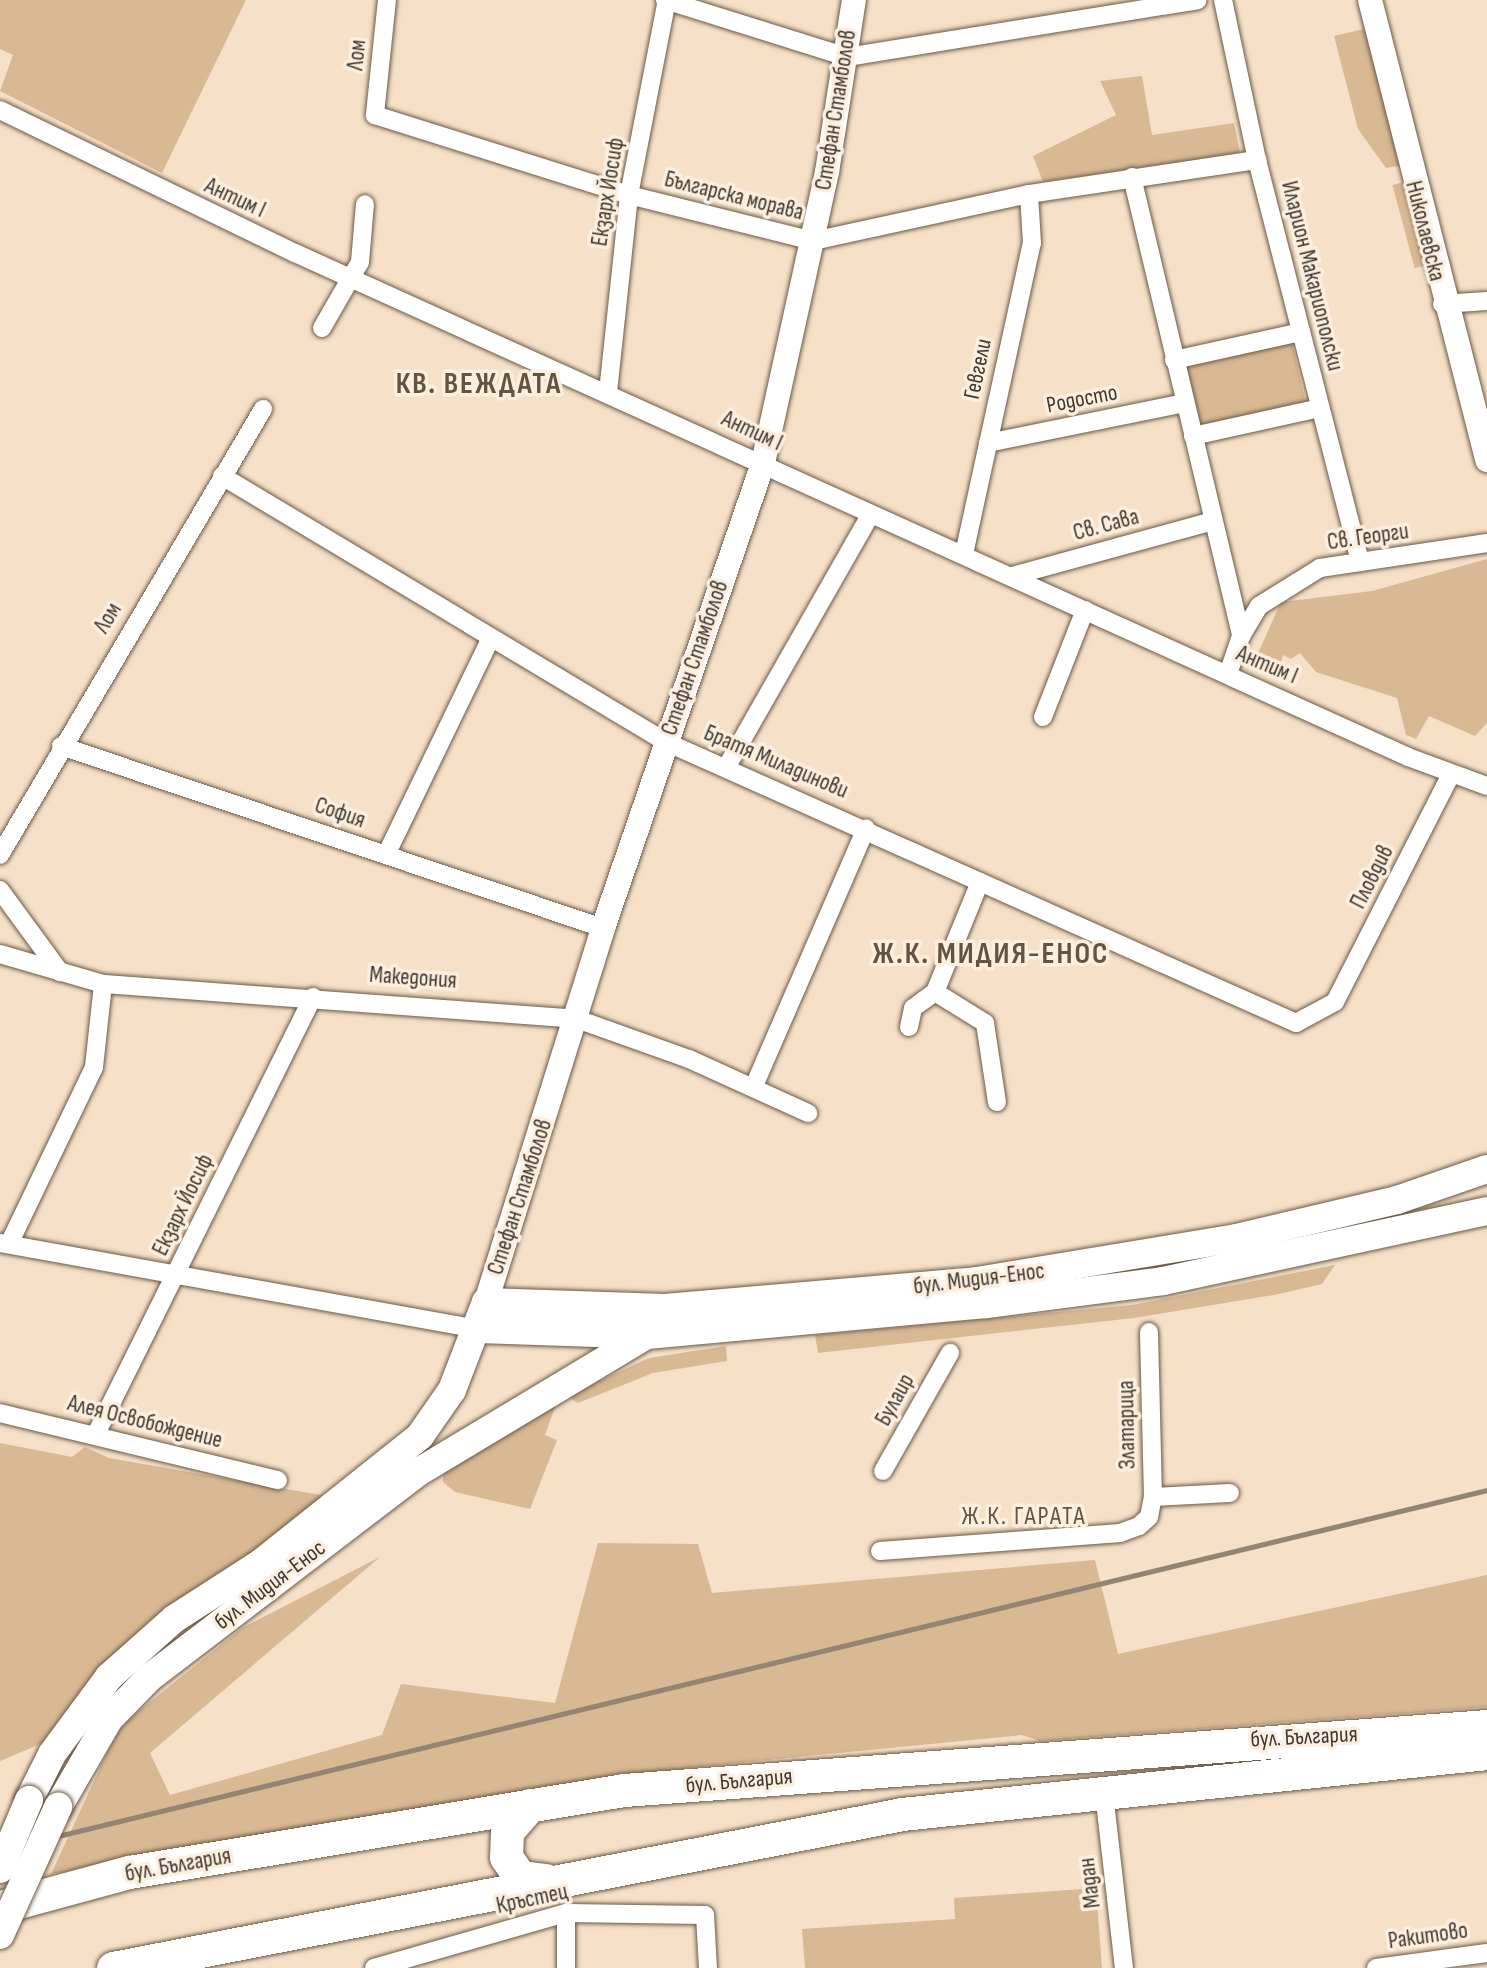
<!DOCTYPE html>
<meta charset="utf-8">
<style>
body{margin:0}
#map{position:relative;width:1487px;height:1968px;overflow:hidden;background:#f6e0c8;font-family:"Sofia Sans Condensed",sans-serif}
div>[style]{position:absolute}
.green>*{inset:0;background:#d9b894;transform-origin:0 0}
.roads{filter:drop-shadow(0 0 2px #6b5944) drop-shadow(0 0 2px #6b5944)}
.street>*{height:18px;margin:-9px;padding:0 9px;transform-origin:9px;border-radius:9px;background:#fff}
.secondary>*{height:24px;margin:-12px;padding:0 12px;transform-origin:12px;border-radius:12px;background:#fff}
.primary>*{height:28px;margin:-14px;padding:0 14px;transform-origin:14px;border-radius:14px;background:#fff}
.highway>*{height:33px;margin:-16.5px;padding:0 16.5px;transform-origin:16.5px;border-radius:16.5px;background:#fff}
.rail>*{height:5px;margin:-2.5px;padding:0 2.5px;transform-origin:2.5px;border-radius:2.5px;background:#938474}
.bridges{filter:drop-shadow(0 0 2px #6b5944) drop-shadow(0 0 2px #6b5944)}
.primary-bridge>*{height:28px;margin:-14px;padding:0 14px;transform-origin:14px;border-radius:14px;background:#fff}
span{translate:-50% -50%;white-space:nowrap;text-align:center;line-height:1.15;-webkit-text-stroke:7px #fcefe0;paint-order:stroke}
.street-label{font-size:23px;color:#40372e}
.quarter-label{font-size:26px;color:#66533f;letter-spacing:2px}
.district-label{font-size:30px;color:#66533f;font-weight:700;letter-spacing:2px}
</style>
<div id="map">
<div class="green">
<div style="clip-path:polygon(0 0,246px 0,162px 173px,0 91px,13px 55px,0 49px)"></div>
<div style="clip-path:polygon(1368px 28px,1380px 90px,1403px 165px,1386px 168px,1358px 129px,1334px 36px)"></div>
<div style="clip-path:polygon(1142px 76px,1152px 135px,1234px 123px,1240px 153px,1043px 182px,1033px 156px,1116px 115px,1100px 81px)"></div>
<div style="left:1404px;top:182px;width:86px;height:12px;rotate:75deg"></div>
<div style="left:1292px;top:343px;width:68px;height:111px;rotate:77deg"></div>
<div style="clip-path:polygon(1487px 559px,1487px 723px,1475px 736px,1429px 716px,1416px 739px,1406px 735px,1397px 698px,1316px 672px,1300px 653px,1291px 659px,1283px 655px,1278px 675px,1254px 662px,1281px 602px,1372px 591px)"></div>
<div style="clip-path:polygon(1335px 1265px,1322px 1284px,1274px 1295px,1134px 1318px,818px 1353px,815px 1335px,1132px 1305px)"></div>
<div style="clip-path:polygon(726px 1346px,727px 1361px,653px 1373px,578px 1403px,567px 1396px,649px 1358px)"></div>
<div style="clip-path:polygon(558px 1399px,545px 1435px,557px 1440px,530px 1509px,455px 1492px,443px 1482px,443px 1471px)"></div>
<div style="clip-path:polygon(0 1443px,72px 1457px,85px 1447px,109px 1458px,332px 1497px,43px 1743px,0 1761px)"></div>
<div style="clip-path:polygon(598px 1543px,698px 1544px,712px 1593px,1095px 1560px,1118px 1654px,1487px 1575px,1487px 1707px,1040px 1741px,1022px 1735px,686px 1768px,51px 1874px,119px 1727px,242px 1628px,380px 1557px,150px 1753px,170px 1795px,382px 1735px,401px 1684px,555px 1703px)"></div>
<div style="clip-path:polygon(1096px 1888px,1102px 1968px,805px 1968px,802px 1929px,955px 1919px,954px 1898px)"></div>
</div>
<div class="roads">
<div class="street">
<div style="left:387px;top:0;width:116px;rotate:96deg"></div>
<div style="left:375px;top:115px;width:266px;rotate:17.5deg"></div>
<div style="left:629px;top:195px;width:190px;rotate:14deg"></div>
<div style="left:813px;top:241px;width:221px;rotate:-12.3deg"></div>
<div style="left:1029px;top:194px;width:231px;rotate:-8.5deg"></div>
<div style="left:665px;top:0;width:191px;rotate:17.4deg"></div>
<div style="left:847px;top:57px;width:355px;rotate:-9.2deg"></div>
<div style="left:1223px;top:0;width:164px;rotate:78deg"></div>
<div style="left:1257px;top:160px;width:415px;rotate:75.6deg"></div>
<div style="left:0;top:110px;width:328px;rotate:25.9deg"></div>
<div style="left:295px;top:253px;width:1222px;rotate:24.36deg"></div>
<div style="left:1408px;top:757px;width:84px;rotate:20.2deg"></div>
<div style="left:1132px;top:177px;width:472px;rotate:76.6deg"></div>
<div style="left:1241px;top:636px;width:40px;rotate:108.9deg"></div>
<div style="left:1442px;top:304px;width:45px;rotate:-3.8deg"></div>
<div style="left:322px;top:328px;width:76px;rotate:-60.1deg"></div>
<div style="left:360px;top:262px;width:58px;rotate:-85.1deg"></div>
<div style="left:1174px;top:360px;width:130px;rotate:-12.4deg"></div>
<div style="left:608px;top:392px;width:198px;rotate:-83.9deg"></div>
<div style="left:629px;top:195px;width:199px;rotate:-79deg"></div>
<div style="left:1193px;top:436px;width:130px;rotate:-12.4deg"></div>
<div style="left:988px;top:443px;width:201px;rotate:-11.5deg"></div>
<div style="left:222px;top:476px;width:518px;rotate:30.93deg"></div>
<div style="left:666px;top:742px;width:690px;rotate:24.04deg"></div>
<div style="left:1296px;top:1023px;width:44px;rotate:-28.3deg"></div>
<div style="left:1335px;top:1002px;width:256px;rotate:-63deg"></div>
<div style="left:964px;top:554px;width:318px;rotate:-77.7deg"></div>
<div style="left:1032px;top:243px;width:49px;rotate:-93.5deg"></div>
<div style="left:1012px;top:576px;width:208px;rotate:-15.3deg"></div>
<div style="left:1241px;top:636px;width:35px;rotate:-59deg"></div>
<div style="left:1259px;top:606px;width:72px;rotate:-31.9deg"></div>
<div style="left:1320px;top:568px;width:169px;rotate:-8.5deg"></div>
<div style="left:1043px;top:717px;width:115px;rotate:-68.6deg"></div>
<div style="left:61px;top:746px;width:572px;rotate:18.56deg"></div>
<div style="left:726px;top:768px;width:292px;rotate:-60.3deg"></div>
<div style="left:0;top:855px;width:518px;rotate:-59.47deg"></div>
<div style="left:386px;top:855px;width:241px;rotate:-64.2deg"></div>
<div style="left:0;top:890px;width:102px;rotate:53.8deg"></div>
<div style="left:0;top:954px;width:107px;rotate:16.2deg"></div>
<div style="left:103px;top:984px;width:475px;rotate:4.2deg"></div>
<div style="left:577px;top:1019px;width:119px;rotate:19.7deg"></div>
<div style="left:689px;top:1059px;width:131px;rotate:24.4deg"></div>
<div style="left:935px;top:992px;width:59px;rotate:31.8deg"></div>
<div style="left:985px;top:1023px;width:80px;rotate:81.4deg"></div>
<div style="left:909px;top:1027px;width:19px;rotate:-78deg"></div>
<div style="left:913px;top:1008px;width:27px;rotate:-36deg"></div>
<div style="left:935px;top:992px;width:119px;rotate:-67.8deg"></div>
<div style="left:754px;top:1086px;width:281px;rotate:-66.5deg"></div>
<div style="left:0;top:1243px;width:487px;rotate:10.2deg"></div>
<div style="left:9px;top:1244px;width:196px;rotate:-64.3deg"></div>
<div style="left:94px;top:1067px;width:83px;rotate:-83.8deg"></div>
<div style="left:0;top:1413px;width:286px;rotate:13.6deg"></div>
<div style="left:96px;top:1434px;width:488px;rotate:-63.6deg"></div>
<div style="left:883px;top:1471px;width:136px;rotate:-60.4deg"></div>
<div style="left:1153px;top:1497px;width:77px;rotate:-3deg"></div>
<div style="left:880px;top:1551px;width:241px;rotate:-4.3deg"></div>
<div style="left:1120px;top:1533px;width:20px;rotate:-20deg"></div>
<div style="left:1139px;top:1526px;width:13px;rotate:-42deg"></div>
<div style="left:1149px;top:1517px;width:20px;rotate:-79deg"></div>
<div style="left:1153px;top:1497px;width:165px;rotate:-91.4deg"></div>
<div style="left:1104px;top:1793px;width:176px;rotate:83.5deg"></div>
<div style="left:566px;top:1913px;width:55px;rotate:90deg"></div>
<div style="left:374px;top:1968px;width:200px;rotate:-16deg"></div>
<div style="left:566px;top:1913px;width:139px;rotate:0.8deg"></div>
<div style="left:705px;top:1915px;width:53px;rotate:86.8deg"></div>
<div style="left:1376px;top:1968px;width:112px;rotate:-7.7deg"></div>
</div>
<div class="secondary">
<div style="left:1370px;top:0;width:475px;rotate:75.7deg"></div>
<div style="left:486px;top:1302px;width:392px;rotate:-72.6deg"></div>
<div style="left:603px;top:928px;width:492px;rotate:-71deg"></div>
<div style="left:763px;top:463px;width:298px;rotate:-77.6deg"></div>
<div style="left:827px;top:172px;width:174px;rotate:-81.1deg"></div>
</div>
<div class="primary">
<div style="left:479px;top:1329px;width:168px;rotate:2deg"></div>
<div style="left:647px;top:1335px;width:341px;rotate:-5.2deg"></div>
<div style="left:987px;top:1304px;width:177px;rotate:-7.4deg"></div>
<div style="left:1163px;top:1281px;width:331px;rotate:-12.2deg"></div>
<div style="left:29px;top:1800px;width:51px;rotate:-63.4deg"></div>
<div style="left:52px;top:1754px;width:96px;rotate:-53.5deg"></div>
<div style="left:109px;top:1677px;width:87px;rotate:-41.7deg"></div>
<div style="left:174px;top:1619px;width:103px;rotate:-32.8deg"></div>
<div style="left:261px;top:1563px;width:203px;rotate:-38.6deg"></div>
<div style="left:420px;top:1436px;width:56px;rotate:-55.2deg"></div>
<div style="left:452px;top:1390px;width:94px;rotate:-68.9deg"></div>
<div style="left:486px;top:1302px;width:179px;rotate:1.9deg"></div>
<div style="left:665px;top:1308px;width:313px;rotate:-4.9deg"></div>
<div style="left:977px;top:1281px;width:263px;rotate:-9.4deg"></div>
<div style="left:1236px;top:1238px;width:165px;rotate:-13.3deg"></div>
<div style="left:1397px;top:1200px;width:95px;rotate:-19deg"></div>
<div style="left:58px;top:1807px;width:102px;rotate:-59.9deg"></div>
<div style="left:109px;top:1719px;width:57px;rotate:-45.7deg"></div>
<div style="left:149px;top:1678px;width:341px;rotate:-37.4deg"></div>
<div style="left:420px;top:1471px;width:260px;rotate:-31deg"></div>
</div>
<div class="highway">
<div style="left:530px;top:1805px;width:35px;rotate:131deg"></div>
<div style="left:507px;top:1831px;width:26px;rotate:92deg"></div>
<div style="left:506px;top:1857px;width:24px;rotate:55deg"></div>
<div style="left:520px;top:1877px;width:26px;rotate:7deg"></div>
<div style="left:0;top:1907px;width:134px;rotate:-15.2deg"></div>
<div style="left:129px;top:1872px;width:502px;rotate:-9.41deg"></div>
<div style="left:624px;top:1790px;width:865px;rotate:-4.24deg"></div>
<div style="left:113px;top:1968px;width:804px;rotate:-11.04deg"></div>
<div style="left:902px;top:1814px;width:588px;rotate:-5.95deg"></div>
</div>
</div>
<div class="rail">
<div style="left:0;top:1850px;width:1530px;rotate:-13.61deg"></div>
</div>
<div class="bridges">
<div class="primary-bridge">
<div style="left:0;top:1869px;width:75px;rotate:-67.2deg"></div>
<div style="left:0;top:1935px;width:141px;rotate:-65.6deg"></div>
</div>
</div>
<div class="street-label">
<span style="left:357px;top:55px;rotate:-84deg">Лом</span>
<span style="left:836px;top:110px;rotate:-81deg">Стефан Стамболов</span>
<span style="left:608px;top:192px;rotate:-81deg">Екзарх Йосиф</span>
<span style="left:734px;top:196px;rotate:14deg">Българска морава</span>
<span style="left:235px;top:198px;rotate:25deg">Антим I</span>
<span style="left:1425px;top:231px;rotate:76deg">Николаевска</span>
<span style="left:1312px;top:276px;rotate:76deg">Иларион Макариополски</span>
<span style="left:978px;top:369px;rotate:-78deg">Гевгели</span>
<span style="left:1082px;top:399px;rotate:-11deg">Родосто</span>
<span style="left:752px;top:431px;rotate:25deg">Антим I</span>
<span style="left:1106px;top:525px;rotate:-15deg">Св. Сава</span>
<span style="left:1368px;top:537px;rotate:-8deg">Св. Георги</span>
<span style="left:108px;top:618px;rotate:-59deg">Лом</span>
<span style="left:695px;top:658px;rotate:-71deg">Стефан Стамболов</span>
<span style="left:1267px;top:665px;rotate:23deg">Антим I</span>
<span style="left:776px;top:762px;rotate:23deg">Братя Миладинови</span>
<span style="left:340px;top:813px;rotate:19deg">София</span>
<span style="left:1372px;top:877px;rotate:-63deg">Пловдив</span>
<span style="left:413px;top:978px;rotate:4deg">Македония</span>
<span style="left:520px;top:1197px;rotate:-72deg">Стефан Стамболов</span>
<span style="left:183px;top:1205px;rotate:-64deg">Екзарх Йосиф</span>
<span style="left:979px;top:1279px;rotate:-7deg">бул. Мидия-Енос</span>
<span style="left:895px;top:1400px;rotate:-61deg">Булаир</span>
<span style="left:145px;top:1422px;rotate:14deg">Алея Освобождение</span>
<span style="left:1127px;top:1425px;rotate:-91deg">Златарица</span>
<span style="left:270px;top:1585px;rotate:-37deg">бул. Мидия-Енос</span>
<span style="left:1304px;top:1737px;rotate:-3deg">бул. България</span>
<span style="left:739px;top:1781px;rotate:-5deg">бул. България</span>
<span style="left:178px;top:1865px;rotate:-10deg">бул. България</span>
<span style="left:1090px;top:1883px;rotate:-97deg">Мадан</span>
<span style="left:532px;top:1899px;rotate:-12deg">Кръстец</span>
<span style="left:1428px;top:1936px;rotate:-8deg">Ракитово</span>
</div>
<div class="quarter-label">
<span style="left:1024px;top:1517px">Ж.К. ГАРАТА</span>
</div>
<div class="district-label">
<span style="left:479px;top:384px">КВ. ВЕЖДАТА</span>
<span style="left:991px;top:954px">Ж.К. МИДИЯ-ЕНОС</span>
</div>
</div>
